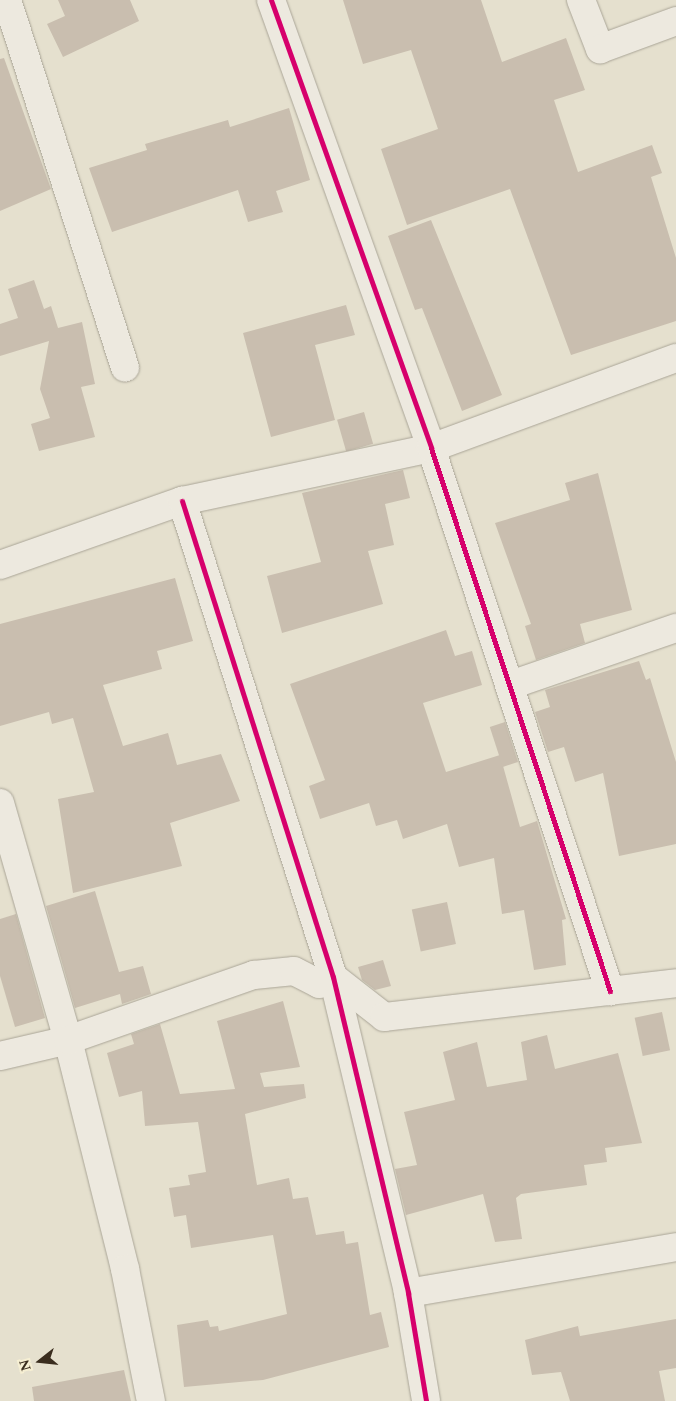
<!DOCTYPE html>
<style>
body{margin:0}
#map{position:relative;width:676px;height:1401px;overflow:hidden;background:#e5e0ce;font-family:Spectral,serif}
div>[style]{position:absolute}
.building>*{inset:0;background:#c9beaf;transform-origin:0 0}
.roads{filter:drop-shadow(0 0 1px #aaa597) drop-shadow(0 0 1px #aaa597)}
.street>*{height:28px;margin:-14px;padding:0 14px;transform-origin:14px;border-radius:14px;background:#ede9df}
.cycleway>*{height:5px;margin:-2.5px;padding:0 2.5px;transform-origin:2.5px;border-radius:2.5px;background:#d6006c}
span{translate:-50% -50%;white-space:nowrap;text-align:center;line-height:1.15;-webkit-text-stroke:4.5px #f6efd3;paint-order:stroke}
.north{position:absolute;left:15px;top:1336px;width:50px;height:50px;-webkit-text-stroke:4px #f6efd3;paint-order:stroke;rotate:254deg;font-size:14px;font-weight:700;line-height:20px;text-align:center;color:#3a2d1e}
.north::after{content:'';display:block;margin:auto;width:18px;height:22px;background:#3a2d1e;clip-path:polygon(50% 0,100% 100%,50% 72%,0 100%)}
</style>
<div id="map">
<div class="building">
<div style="clip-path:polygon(58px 0,130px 0,139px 21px,63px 57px,47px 24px,65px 16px)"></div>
<div style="clip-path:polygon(343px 0,481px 0,502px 62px,566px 38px,585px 90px,554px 100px,578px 172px,652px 145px,662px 173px,651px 177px,676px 258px,676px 321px,571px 355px,510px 189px,407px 225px,381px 149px,438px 129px,411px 50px,363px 64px)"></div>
<div style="clip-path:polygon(4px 58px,51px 189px,0 211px,0 59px)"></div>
<div style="clip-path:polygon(289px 108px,310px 180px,276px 191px,283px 212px,248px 222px,238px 190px,112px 232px,89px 168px,147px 150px,145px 144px,228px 120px,230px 127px)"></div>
<div style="clip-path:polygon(431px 220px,502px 395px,462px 411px,422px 308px,415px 310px,388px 236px)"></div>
<div style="clip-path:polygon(34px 280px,44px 309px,51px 306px,58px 328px,82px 322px,95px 384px,81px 387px,95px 437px,39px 451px,31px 424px,50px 418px,40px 389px,49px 341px,0 356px,0 324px,18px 318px,8px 289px)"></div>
<div style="clip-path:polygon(346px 305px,355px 335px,315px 345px,335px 420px,271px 437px,243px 333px)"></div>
<div style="left:364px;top:412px;width:33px;height:28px;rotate:74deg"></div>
<div style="clip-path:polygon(403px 470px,410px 498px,385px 504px,394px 545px,368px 551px,383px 604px,282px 633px,267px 576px,321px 562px,302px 493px)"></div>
<div style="clip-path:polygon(598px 473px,632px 610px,580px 624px,585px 643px,536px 660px,525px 626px,531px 624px,495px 523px,570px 500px,565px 483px)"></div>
<div style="clip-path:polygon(175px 578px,193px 641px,157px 651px,162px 669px,103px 685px,123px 746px,168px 733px,177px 765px,221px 754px,240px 801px,170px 823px,182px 866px,73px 893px,58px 799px,94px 792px,73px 718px,52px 724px,49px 712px,0 726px,0 624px)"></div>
<div style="clip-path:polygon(446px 630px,455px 656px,472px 651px,482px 685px,423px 703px,446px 772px,500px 755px,520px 827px,537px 821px,566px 919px,562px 920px,566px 965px,534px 970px,524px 910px,502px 914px,494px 858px,459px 867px,447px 824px,403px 839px,397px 820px,376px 826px,369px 803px,320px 819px,309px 786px,325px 780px,290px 684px)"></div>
<div style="clip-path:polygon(639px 661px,646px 680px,650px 678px,676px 762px,676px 844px,619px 856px,603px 773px,575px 782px,564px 747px,548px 752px,535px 712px,550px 707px,545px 690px)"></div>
<div style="left:505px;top:722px;width:42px;height:16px;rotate:72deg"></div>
<div style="clip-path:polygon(95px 891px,119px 972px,143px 966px,151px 994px,122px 1004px,120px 994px,75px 1008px,46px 906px)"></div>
<div style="left:447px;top:902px;width:43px;height:36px;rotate:78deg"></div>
<div style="clip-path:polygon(16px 914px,45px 1018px,15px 1027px,0 976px,0 919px)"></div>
<div style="clip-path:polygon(383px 960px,391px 986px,375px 990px,362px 980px,358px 967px)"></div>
<div style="clip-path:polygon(283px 1001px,300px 1067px,260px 1073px,264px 1087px,304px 1084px,306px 1098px,245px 1114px,257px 1185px,289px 1178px,293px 1199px,308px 1197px,316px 1235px,344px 1231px,346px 1244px,358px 1242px,370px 1315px,381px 1312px,389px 1347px,263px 1380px,184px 1387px,177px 1325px,208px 1320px,210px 1327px,218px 1326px,219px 1331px,287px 1314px,273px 1235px,191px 1248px,186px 1215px,174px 1217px,169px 1188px,190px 1185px,188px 1175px,206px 1172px,198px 1122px,145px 1126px,142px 1091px,119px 1097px,107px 1053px,134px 1044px,131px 1034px,160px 1024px,180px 1094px,235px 1089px,217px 1021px)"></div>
<div style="left:662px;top:1012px;width:39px;height:28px;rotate:78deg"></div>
<div style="clip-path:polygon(547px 1035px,555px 1069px,618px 1053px,642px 1143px,605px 1148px,607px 1162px,584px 1165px,587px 1185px,521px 1194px,516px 1198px,522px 1239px,495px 1242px,483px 1194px,406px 1215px,395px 1169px,417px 1165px,404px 1112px,455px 1100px,443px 1052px,477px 1042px,487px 1087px,527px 1080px,521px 1042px)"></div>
<div style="clip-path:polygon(676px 1319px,676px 1368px,659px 1371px,665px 1401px,570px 1401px,561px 1372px,532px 1375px,525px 1340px,578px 1326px,580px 1336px)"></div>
<div style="clip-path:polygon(124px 1370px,131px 1401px,34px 1401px,32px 1387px)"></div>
</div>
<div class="roads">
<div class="street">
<div style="left:7px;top:0;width:386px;rotate:72.2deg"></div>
<div style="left:271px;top:0;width:476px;rotate:70.3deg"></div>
<div style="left:431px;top:448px;width:572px;rotate:71.76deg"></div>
<div style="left:581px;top:0;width:53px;rotate:68.8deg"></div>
<div style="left:600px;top:49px;width:81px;rotate:-20.2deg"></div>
<div style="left:182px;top:501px;width:499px;rotate:72.4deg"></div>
<div style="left:333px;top:977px;width:325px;rotate:76.6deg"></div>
<div style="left:408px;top:1293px;width:109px;rotate:80.5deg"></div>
<div style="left:0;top:565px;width:193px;rotate:-19.4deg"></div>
<div style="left:182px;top:501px;width:255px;rotate:-12deg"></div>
<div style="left:431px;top:448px;width:261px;rotate:-20.2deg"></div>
<div style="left:511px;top:685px;width:175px;rotate:-19.1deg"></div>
<div style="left:0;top:803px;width:247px;rotate:74deg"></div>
<div style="left:68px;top:1040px;width:236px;rotate:76deg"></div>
<div style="left:125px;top:1269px;width:135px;rotate:78.9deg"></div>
<div style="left:0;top:1056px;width:70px;rotate:-13.2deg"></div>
<div style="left:68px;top:1040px;width:197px;rotate:-19.3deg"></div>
<div style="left:254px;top:975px;width:40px;rotate:-5.7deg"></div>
<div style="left:294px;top:971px;width:28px;rotate:27deg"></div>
<div style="left:319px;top:984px;width:16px;rotate:-27deg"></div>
<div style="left:333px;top:977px;width:65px;rotate:38.1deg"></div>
<div style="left:384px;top:1017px;width:294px;rotate:-6.6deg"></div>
<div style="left:408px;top:1293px;width:272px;rotate:-9.7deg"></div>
</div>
</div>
<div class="cycleway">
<div style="left:271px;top:0;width:476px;rotate:70.3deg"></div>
<div style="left:431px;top:448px;width:572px;rotate:71.76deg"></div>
<div style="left:182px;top:501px;width:499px;rotate:72.4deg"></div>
<div style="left:333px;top:977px;width:325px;rotate:76.6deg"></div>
<div style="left:408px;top:1293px;width:109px;rotate:80.5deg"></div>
</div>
<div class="north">N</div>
</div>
